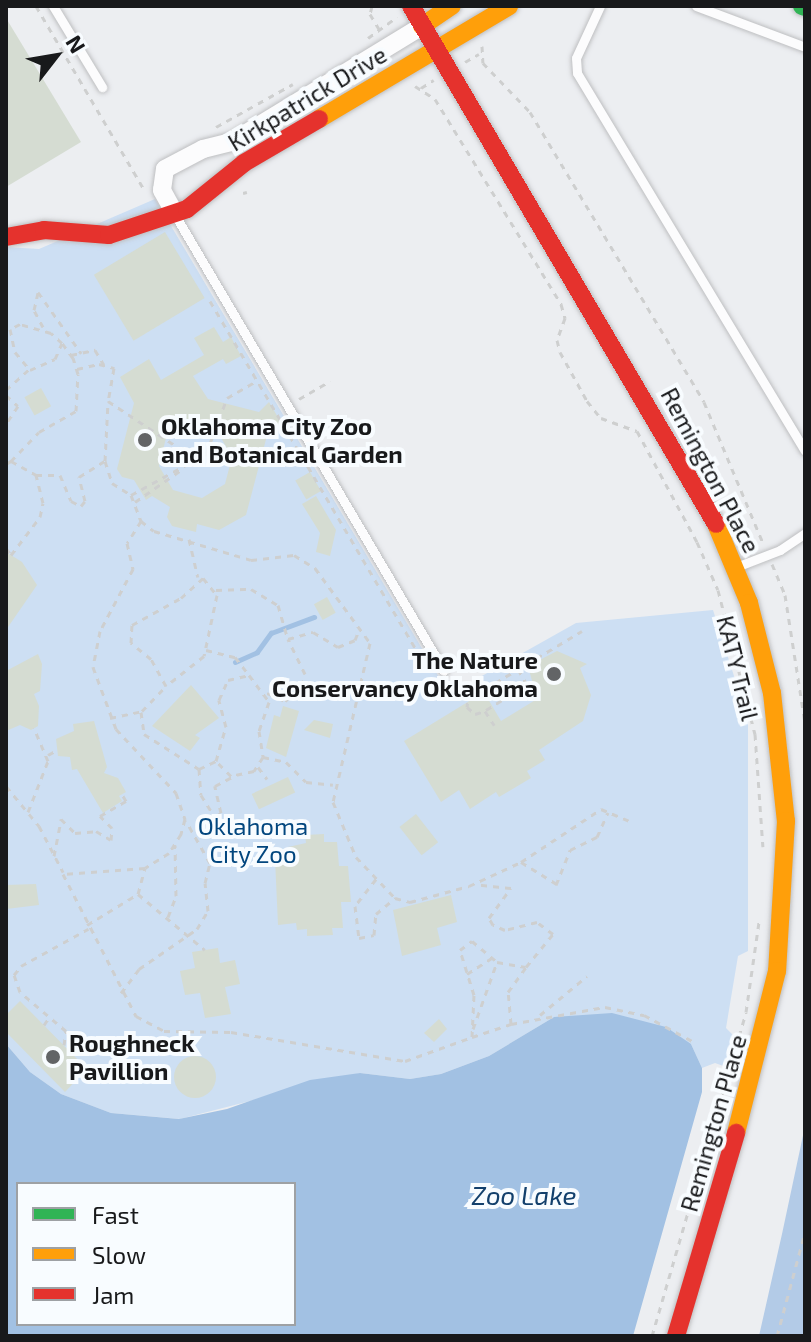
<!DOCTYPE html>
<style>
body{margin:0}
#map{position:relative;width:811px;height:1342px;overflow:hidden;background:#eceef1;font-family:"Exo 2",sans-serif}
div>[style]{position:absolute}
.green>*{inset:0;background:#cddff3}
.forest>*{inset:0;background:#b3cbe7}
.water>*{inset:0;background:#a2c1e3}
.stream>*{height:5px;margin:-2.5px;padding:0 2.5px;transform-origin:2.5px;border-radius:2.5px;background:#a2c1e3}
.building>*{inset:0;background:#d5dcd2;transform-origin:0 0}
.round{border-radius:50%}
.path>*{height:3px;margin-top:-1.5px;transform-origin:0;background:repeating-linear-gradient(90deg,#cecfcf 0 6px,transparent 0 12px)}
.roads{filter:drop-shadow(0 0 2px #bebfc1) drop-shadow(0 0 2px #bebfc1)}
.lane>*{height:9px;margin:-4.5px;padding:0 4.5px;transform-origin:4.5px;border-radius:4.5px;background:#fcfcfd}
.street>*{height:18px;margin:-9px;padding:0 9px;transform-origin:9px;border-radius:9px;background:#fcfcfd}
.fast>*{height:18px;margin:-9px;padding:0 9px;transform-origin:9px;border-radius:9px;background:#30b455}
.slow>*{height:18px;margin:-9px;padding:0 9px;transform-origin:9px;border-radius:9px;background:#ff9f0a}
.jam>*{height:18px;margin:-9px;padding:0 9px;transform-origin:9px;border-radius:9px;background:#e5322d}
.dots>*{width:22px;height:22px;translate:-50% -50%;box-sizing:border-box;border:4px solid #f8fcff;border-radius:50%}
span{translate:-50% -50%;white-space:nowrap;text-align:center;line-height:1.15;-webkit-text-stroke:8px #f8fcff;paint-order:stroke}
.street-label{font-size:24px;color:#18191b}
.poi-label{font-size:24px;color:#18191b;font-weight:700}
.left{translate:0 -50%;text-align:left}
.right{translate:-100% -50%;text-align:right}
.park-label{font-size:24px;color:#02467e}
.water-label{font-size:26px;color:#13406c;font-style:italic}
.frame{position:absolute;inset:0;border:8px solid #18191b;pointer-events:none}
.legend{position:absolute;left:16px;top:1182px;width:280px;height:144px;box-sizing:border-box;background:#f8fcff;border:2px solid #9ea1a4;margin:0;padding:10px 14px;list-style:none;font-size:24px;color:#18191b}
.legend li{display:flex;align-items:center;gap:16px;height:40px}
.legend b{width:40px;border:2px solid #9ea1a4}
.north{position:absolute;left:16px;top:16px;width:80px;height:80px;-webkit-text-stroke:6px #f8fcff;paint-order:stroke;rotate:59deg;font-size:22px;font-weight:700;line-height:32px;text-align:center;color:#18191b}
.north::after{content:'';display:block;margin:auto;width:28px;height:36px;background:#18191b;clip-path:polygon(50% 0,100% 100%,50% 72%,0 100%)}
</style>
<div id="map">
<div class="green">
<div style="clip-path:polygon(155px 199px,439px 677px,464px 686px,576px 623px,713px 610px,748px 720px,748px 951px,738px 956px,726px 1028px,736px 1038px,729px 1068px,715px 1063px,702px 1068px,691px 1044px,554px 1017px,489px 1056px,441px 1074px,410px 1079px,360px 1073px,180px 1119px,111px 1113px,61px 1094px,30px 1072px,6px 1044px,6px 247px,39px 249px)"></div>
</div>
<div class="forest">
<div style="clip-path:polygon(805px 1126px,805px 1336px,759px 1336px,782px 1234px)"></div>
</div>
<div class="water">
<div style="clip-path:polygon(evenodd,612px 1013px,666px 1027px,691px 1044px,702px 1068px,702px 1092px,633px 1336px,6px 1336px,6px 1044px,30px 1072px,61px 1094px,111px 1113px,179px 1119px,227px 1109px,310px 1080px,360px 1073px,410px 1079px,441px 1074px,489px 1056px,554px 1017px,612px 1013px,18px 1184px,294px 1184px,294px 1324px,18px 1324px,18px 1184px)"></div>
</div>
<div class="stream">
<div style="left:235px;top:662px;width:24px;rotate:-24deg"></div>
<div style="left:257px;top:652px;width:24px;rotate:-54deg"></div>
<div style="left:271px;top:633px;width:46px;rotate:-20.4deg"></div>
</div>
<div class="building">
<div style="clip-path:polygon(6px 18px,81px 142px,6px 187px)"></div>
<div style="left:165px;top:232px;width:77px;height:83px;rotate:59deg"></div>
<div style="clip-path:polygon(evenodd,214px 327px,223px 342px,231px 337px,241px 356px,226px 364px,223px 359px,193px 376px,208px 399px,259px 412px,269px 402px,282px 424px,269px 428px,246px 515px,219px 530px,197px 524px,196px 532px,172px 526px,167px 517px,170px 507px,152px 496px,146px 500px,134px 480px,122px 477px,117px 469px,134px 403px,120px 377px,149px 359px,161px 380px,204px 355px,194px 338px,214px 327px,190px 424px,217px 431px,232px 457px,225px 484px,202px 498px,173px 490px,159px 466px,166px 438px,190px 424px)"></div>
<div style="left:41px;top:388px;width:21px;height:19px;rotate:61deg"></div>
<div style="left:310px;top:472px;width:22px;height:17px;rotate:60deg"></div>
<div style="clip-path:polygon(316px 496px,336px 530px,330px 556px,316px 552px,320px 533px,302px 504px)"></div>
<div style="clip-path:polygon(6px 552px,22px 562px,37px 585px,6px 630px)"></div>
<div style="left:327px;top:597px;width:18px;height:15px;rotate:61deg"></div>
<div style="clip-path:polygon(557px 651px,587px 664px,580px 668px,591px 695px,583px 721px,539px 750px,545px 760px,527px 771px,531px 778px,499px 797px,496px 792px,470px 809px,459px 790px,441px 802px,404px 741px,484px 692px,501px 721px,537px 699px,528px 666px)"></div>
<div style="clip-path:polygon(38px 654px,42px 664px,40px 691px,34px 694px,39px 706px,38px 726px,31px 730px,20px 725px,6px 731px,6px 671px)"></div>
<div style="clip-path:polygon(191px 685px,219px 718px,195px 735px,200px 738px,190px 751px,152px 726px)"></div>
<div style="clip-path:polygon(283px 706px,299px 711px,286px 757px,266px 748px,274px 715px,280px 717px)"></div>
<div style="clip-path:polygon(314px 720px,333px 724px,330px 738px,304px 730px)"></div>
<div style="clip-path:polygon(94px 721px,107px 767px,104px 773px,118px 778px,126px 792px,119px 796px,122px 801px,103px 813px,77px 769px,72px 770px,70px 757px,58px 756px,56px 739px,74px 731px,73px 724px)"></div>
<div style="left:288px;top:777px;width:17px;height:40px;rotate:65deg"></div>
<div style="left:416px;top:814px;width:36px;height:21px;rotate:52deg"></div>
<div style="clip-path:polygon(324px 834px,324px 842px,337px 842px,339px 866px,348px 866px,351px 902px,341px 902px,343px 928px,332px 928px,333px 935px,307px 936px,307px 929px,297px 930px,296px 923px,278px 925px,275px 859px,289px 859px,288px 847px,306px 843px,305px 835px)"></div>
<div style="clip-path:polygon(36px 884px,39px 905px,6px 909px,6px 885px)"></div>
<div style="clip-path:polygon(451px 895px,457px 922px,437px 928px,441px 945px,402px 956px,393px 910px)"></div>
<div style="clip-path:polygon(218px 948px,220px 963px,235px 960px,240px 984px,225px 987px,231px 1014px,205px 1018px,200px 993px,185px 995px,180px 971px,195px 968px,192px 952px)"></div>
<div style="clip-path:polygon(20px 1001px,87px 1069px,65px 1092px,6px 1032px,6px 1015px)"></div>
<div style="clip-path:polygon(439px 1019px,447px 1029px,434px 1042px,424px 1033px)"></div>
<div class="round" style="left:174px;top:1056px;width:42px;height:42px"></div>
</div>
<div class="path">
<div style="left:36px;top:6px;width:215px;rotate:59.5deg"></div>
<div style="left:372px;top:6px;width:8px;rotate:104deg"></div>
<div style="left:370px;top:14px;width:21px;rotate:59deg"></div>
<div style="left:368px;top:38px;width:36px;rotate:-36deg"></div>
<div style="left:482px;top:46px;width:17px;rotate:87deg"></div>
<div style="left:483px;top:63px;width:68px;rotate:46.2deg"></div>
<div style="left:530px;top:112px;width:338px;rotate:59deg"></div>
<div style="left:704px;top:402px;width:153px;rotate:67.3deg"></div>
<div style="left:465px;top:62px;width:16px;rotate:-30deg"></div>
<div style="left:415px;top:86px;width:24px;rotate:33deg"></div>
<div style="left:435px;top:99px;width:241px;rotate:58.4deg"></div>
<div style="left:561px;top:304px;width:15px;rotate:74deg"></div>
<div style="left:565px;top:318px;width:23px;rotate:110deg"></div>
<div style="left:557px;top:340px;width:12px;rotate:76deg"></div>
<div style="left:560px;top:352px;width:56px;rotate:61.1deg"></div>
<div style="left:587px;top:401px;width:22px;rotate:51deg"></div>
<div style="left:601px;top:418px;width:38px;rotate:20deg"></div>
<div style="left:637px;top:431px;width:126px;rotate:61.6deg"></div>
<div style="left:697px;top:542px;width:52px;rotate:66.4deg"></div>
<div style="left:718px;top:590px;width:149px;rotate:75.6deg"></div>
<div style="left:755px;top:734px;width:113px;rotate:86deg"></div>
<div style="left:421px;top:88px;width:15px;rotate:-32deg"></div>
<div style="left:216px;top:127px;width:88px;rotate:-29.2deg"></div>
<div style="left:243px;top:193px;width:4px;rotate:-14deg"></div>
<div style="left:210px;top:301px;width:404px;rotate:59.4deg"></div>
<div style="left:43px;top:327px;width:19px;rotate:-118deg"></div>
<div style="left:34px;top:310px;width:18px;rotate:-77deg"></div>
<div style="left:38px;top:292px;width:75px;rotate:54.8deg"></div>
<div style="left:71px;top:355px;width:25px;rotate:-12deg"></div>
<div style="left:95px;top:350px;width:17px;rotate:59deg"></div>
<div style="left:77px;top:369px;width:23px;rotate:-13deg"></div>
<div style="left:99px;top:364px;width:16px;rotate:15deg"></div>
<div style="left:114px;top:368px;width:34px;rotate:100deg"></div>
<div style="left:6px;top:390px;width:31px;rotate:-42deg"></div>
<div style="left:6px;top:395px;width:16px;rotate:43deg"></div>
<div style="left:18px;top:406px;width:22px;rotate:124deg"></div>
<div style="left:299px;top:399px;width:36px;rotate:-30deg"></div>
<div style="left:206px;top:454px;width:60px;rotate:-69.4deg"></div>
<div style="left:227px;top:398px;width:32px;rotate:-30deg"></div>
<div style="left:11px;top:461px;width:40px;rotate:-46deg"></div>
<div style="left:39px;top:432px;width:43px;rotate:-29.6deg"></div>
<div style="left:76px;top:411px;width:37px;rotate:-87deg"></div>
<div style="left:78px;top:374px;width:17px;rotate:-107deg"></div>
<div style="left:73px;top:358px;width:19px;rotate:-126deg"></div>
<div style="left:62px;top:343px;width:15px;rotate:-138deg"></div>
<div style="left:51px;top:333px;width:32px;rotate:-164deg"></div>
<div style="left:20px;top:324px;width:11px;rotate:153deg"></div>
<div style="left:10px;top:329px;width:24px;rotate:78deg"></div>
<div style="left:15px;top:352px;width:23px;rotate:50deg"></div>
<div style="left:30px;top:370px;width:27px;rotate:-24deg"></div>
<div style="left:55px;top:359px;width:17px;rotate:-66deg"></div>
<div style="left:105px;top:461px;width:60px;rotate:-87.1deg"></div>
<div style="left:108px;top:401px;width:107px;rotate:33.5deg"></div>
<div style="left:6px;top:464px;width:6px;rotate:-31deg"></div>
<div style="left:11px;top:461px;width:29px;rotate:29deg"></div>
<div style="left:36px;top:475px;width:24px"></div>
<div style="left:60px;top:475px;width:28px;rotate:67deg"></div>
<div style="left:71px;top:501px;width:11px;rotate:27deg"></div>
<div style="left:81px;top:506px;width:6px;rotate:-51deg"></div>
<div style="left:85px;top:501px;width:25px;rotate:-104deg"></div>
<div style="left:79px;top:477px;width:31px;rotate:-32deg"></div>
<div style="left:105px;top:461px;width:23px;rotate:72deg"></div>
<div style="left:112px;top:483px;width:22px;rotate:32deg"></div>
<div style="left:131px;top:495px;width:28px;rotate:69deg"></div>
<div style="left:141px;top:521px;width:16px;rotate:38deg"></div>
<div style="left:154px;top:531px;width:101px;rotate:16.6deg"></div>
<div style="left:251px;top:560px;width:43px;rotate:-6.6deg"></div>
<div style="left:294px;top:555px;width:25px;rotate:32deg"></div>
<div style="left:315px;top:568px;width:93px;rotate:53.7deg"></div>
<div style="left:370px;top:643px;width:163px;rotate:103.1deg"></div>
<div style="left:333px;top:802px;width:60px;rotate:67.3deg"></div>
<div style="left:356px;top:857px;width:57px;rotate:46.4deg"></div>
<div style="left:395px;top:898px;width:16px;rotate:15deg"></div>
<div style="left:410px;top:902px;width:61px;rotate:-15.2deg"></div>
<div style="left:469px;top:886px;width:57px;rotate:-24.8deg"></div>
<div style="left:521px;top:862px;width:46px;rotate:31.6deg"></div>
<div style="left:131px;top:495px;width:85px;rotate:-28.7deg"></div>
<div style="left:206px;top:454px;width:72px;rotate:4.8deg"></div>
<div style="left:278px;top:460px;width:21px;rotate:-31deg"></div>
<div style="left:135px;top:502px;width:56px;rotate:-34.8deg"></div>
<div style="left:141px;top:521px;width:26px;rotate:122deg"></div>
<div style="left:127px;top:543px;width:27px;rotate:77deg"></div>
<div style="left:133px;top:569px;width:70px;rotate:118deg"></div>
<div style="left:100px;top:631px;width:37px;rotate:101deg"></div>
<div style="left:93px;top:667px;width:66px;rotate:69.6deg"></div>
<div style="left:116px;top:729px;width:88px;rotate:46.8deg"></div>
<div style="left:176px;top:793px;width:28px;rotate:71deg"></div>
<div style="left:185px;top:819px;width:16px;rotate:105deg"></div>
<div style="left:181px;top:834px;width:22px;rotate:122deg"></div>
<div style="left:169px;top:853px;width:28px;rotate:148deg"></div>
<div style="left:145px;top:868px;width:82px;rotate:175.8deg"></div>
<div style="left:63px;top:874px;width:160px;rotate:62.8deg"></div>
<div style="left:136px;top:1016px;width:32px;rotate:28deg"></div>
<div style="left:164px;top:1031px;width:67px;rotate:0.9deg"></div>
<div style="left:231px;top:1032px;width:176px;rotate:9.5deg"></div>
<div style="left:405px;top:1061px;width:71px;rotate:-19.7deg"></div>
<div style="left:472px;top:1037px;width:42px;rotate:-87.3deg"></div>
<div style="left:474px;top:995px;width:47px;rotate:-107.3deg"></div>
<div style="left:460px;top:950px;width:15px;rotate:-37deg"></div>
<div style="left:472px;top:941px;width:33px;rotate:40deg"></div>
<div style="left:497px;top:962px;width:29px;rotate:10deg"></div>
<div style="left:526px;top:967px;width:43px;rotate:-50.7deg"></div>
<div style="left:553px;top:934px;width:20px;rotate:-143deg"></div>
<div style="left:537px;top:922px;width:33px;rotate:166deg"></div>
<div style="left:505px;top:930px;width:13px;rotate:-157deg"></div>
<div style="left:493px;top:925px;width:8px;rotate:-120deg"></div>
<div style="left:489px;top:918px;width:37px;rotate:-54deg"></div>
<div style="left:511px;top:888px;width:36px;rotate:-174deg"></div>
<div style="left:189px;top:539px;width:39px;rotate:77deg"></div>
<div style="left:6px;top:548px;width:9px;rotate:54deg"></div>
<div style="left:11px;top:555px;width:48px;rotate:-52.7deg"></div>
<div style="left:40px;top:517px;width:14px;rotate:-78deg"></div>
<div style="left:43px;top:503px;width:29px;rotate:-104deg"></div>
<div style="left:772px;top:564px;width:34px;rotate:67deg"></div>
<div style="left:785px;top:595px;width:129px;rotate:81.1deg"></div>
<div style="left:216px;top:590px;width:35px;rotate:-2deg"></div>
<div style="left:251px;top:589px;width:31px;rotate:31deg"></div>
<div style="left:278px;top:605px;width:35px;rotate:74deg"></div>
<div style="left:288px;top:639px;width:26px;rotate:-16deg"></div>
<div style="left:313px;top:632px;width:29px;rotate:31deg"></div>
<div style="left:338px;top:647px;width:18px;rotate:-22deg"></div>
<div style="left:355px;top:640px;width:11px;rotate:-68deg"></div>
<div style="left:206px;top:650px;width:30px;rotate:14deg"></div>
<div style="left:235px;top:657px;width:23px;rotate:52deg"></div>
<div style="left:518px;top:669px;width:36px;rotate:60deg"></div>
<div style="left:249px;top:675px;width:34px;rotate:53deg"></div>
<div style="left:269px;top:702px;width:31px;rotate:109deg"></div>
<div style="left:259px;top:731px;width:26px;rotate:81deg"></div>
<div style="left:263px;top:757px;width:17px;rotate:123deg"></div>
<div style="left:254px;top:771px;width:24px;rotate:168deg"></div>
<div style="left:231px;top:776px;width:21px;rotate:-135deg"></div>
<div style="left:216px;top:761px;width:35px;rotate:-74deg"></div>
<div style="left:226px;top:727px;width:28px;rotate:-105deg"></div>
<div style="left:219px;top:700px;width:22px;rotate:-66deg"></div>
<div style="left:228px;top:680px;width:22px;rotate:-13deg"></div>
<div style="left:445px;top:683px;width:16px;rotate:35deg"></div>
<div style="left:458px;top:692px;width:27px;rotate:-6deg"></div>
<div style="left:485px;top:689px;width:113px;rotate:-30.9deg"></div>
<div style="left:469px;top:691px;width:16px;rotate:97deg"></div>
<div style="left:467px;top:707px;width:11px;rotate:41deg"></div>
<div style="left:475px;top:714px;width:10px;rotate:-17deg"></div>
<div style="left:485px;top:711px;width:17px;rotate:57deg"></div>
<div style="left:267px;top:693px;width:20px;rotate:24deg"></div>
<div style="left:285px;top:701px;width:23px;rotate:-40deg"></div>
<div style="left:303px;top:686px;width:12px;rotate:-81deg"></div>
<div style="left:305px;top:674px;width:39px;rotate:-116deg"></div>
<div style="left:486px;top:710px;width:19px;rotate:-32deg"></div>
<div style="left:502px;top:700px;width:26px;rotate:-77deg"></div>
<div style="left:141px;top:712px;width:22px;rotate:82deg"></div>
<div style="left:144px;top:734px;width:65px;rotate:32.5deg"></div>
<div style="left:199px;top:769px;width:26px;rotate:86deg"></div>
<div style="left:201px;top:795px;width:26px;rotate:58deg"></div>
<div style="left:215px;top:817px;width:7px;rotate:-34deg"></div>
<div style="left:221px;top:813px;width:28px;rotate:-103deg"></div>
<div style="left:215px;top:786px;width:19px;rotate:-28deg"></div>
<div style="left:110px;top:718px;width:33px;rotate:-12deg"></div>
<div style="left:142px;top:711px;width:35px;rotate:-46deg"></div>
<div style="left:166px;top:686px;width:31px;rotate:-119deg"></div>
<div style="left:151px;top:659px;width:26px;rotate:-141deg"></div>
<div style="left:131px;top:643px;width:18px;rotate:-87deg"></div>
<div style="left:132px;top:625px;width:56px;rotate:-28.9deg"></div>
<div style="left:181px;top:598px;width:30px;rotate:-42deg"></div>
<div style="left:203px;top:578px;width:22px;rotate:51deg"></div>
<div style="left:217px;top:595px;width:62px;rotate:102deg"></div>
<div style="left:204px;top:656px;width:48px;rotate:141.7deg"></div>
<div style="left:48px;top:755px;width:10px;rotate:-29deg"></div>
<div style="left:263px;top:757px;width:24px;rotate:12deg"></div>
<div style="left:286px;top:762px;width:28px;rotate:45deg"></div>
<div style="left:306px;top:782px;width:27px;rotate:6deg"></div>
<div style="left:258px;top:767px;width:15px;rotate:53deg"></div>
<div style="left:199px;top:769px;width:19px;rotate:-25deg"></div>
<div style="left:6px;top:786px;width:52px;rotate:50.5deg"></div>
<div style="left:39px;top:826px;width:52px;rotate:62.4deg"></div>
<div style="left:28px;top:812px;width:55px;rotate:-68.6deg"></div>
<div style="left:48px;top:761px;width:36px;rotate:-113deg"></div>
<div style="left:54px;top:856px;width:38px;rotate:-79deg"></div>
<div style="left:61px;top:819px;width:20px;rotate:45deg"></div>
<div style="left:75px;top:833px;width:21px;rotate:-5deg"></div>
<div style="left:96px;top:831px;width:17px;rotate:31deg"></div>
<div style="left:111px;top:840px;width:12px;rotate:-85deg"></div>
<div style="left:112px;top:828px;width:17px;rotate:-135deg"></div>
<div style="left:100px;top:816px;width:30px;rotate:-30deg"></div>
<div style="left:126px;top:801px;width:8px;rotate:-120deg"></div>
<div style="left:521px;top:862px;width:96px;rotate:-33.5deg"></div>
<div style="left:601px;top:809px;width:30px;rotate:23deg"></div>
<div style="left:376px;top:879px;width:34px;rotate:128deg"></div>
<div style="left:355px;top:906px;width:32px;rotate:83deg"></div>
<div style="left:359px;top:938px;width:15px;rotate:-11deg"></div>
<div style="left:374px;top:935px;width:21px;rotate:-85deg"></div>
<div style="left:376px;top:914px;width:25px;rotate:-40deg"></div>
<div style="left:556px;top:885px;width:38px;rotate:-68deg"></div>
<div style="left:570px;top:850px;width:30px;rotate:-26deg"></div>
<div style="left:597px;top:837px;width:27px;rotate:-66deg"></div>
<div style="left:138px;top:894px;width:87px;rotate:39.9deg"></div>
<div style="left:168px;top:917px;width:22px;rotate:-69deg"></div>
<div style="left:176px;top:896px;width:51px;rotate:-91.1deg"></div>
<div style="left:87px;top:925px;width:60px;rotate:-31.3deg"></div>
<div style="left:138px;top:894px;width:27px;rotate:-75deg"></div>
<div style="left:467px;top:974px;width:30px;rotate:-33deg"></div>
<div style="left:121px;top:993px;width:30px;rotate:-53deg"></div>
<div style="left:139px;top:969px;width:70px;rotate:-34.6deg"></div>
<div style="left:197px;top:929px;width:21px;rotate:-59deg"></div>
<div style="left:208px;top:911px;width:28px;rotate:-96deg"></div>
<div style="left:205px;top:883px;width:21px;rotate:-76deg"></div>
<div style="left:210px;top:863px;width:48px;rotate:-119.7deg"></div>
<div style="left:540px;top:1015px;width:61px;rotate:-39.7deg"></div>
<div style="left:511px;top:1024px;width:96px;rotate:-10.3deg"></div>
<div style="left:605px;top:1007px;width:40px;rotate:12deg"></div>
<div style="left:644px;top:1015px;width:55px;rotate:28.4deg"></div>
<div style="left:44px;top:1025px;width:11px;rotate:-56deg"></div>
<div style="left:473px;top:1029px;width:71px;rotate:-70.3deg"></div>
<div style="left:472px;top:1037px;width:41px;rotate:-18.4deg"></div>
<div style="left:511px;top:1024px;width:32px;rotate:-95deg"></div>
<div style="left:508px;top:992px;width:31px;rotate:-54deg"></div>
<div style="left:64px;top:1045px;width:14px;rotate:-82deg"></div>
<div style="left:66px;top:1031px;width:60px;rotate:-139.7deg"></div>
<div style="left:20px;top:992px;width:18px;rotate:-109deg"></div>
<div style="left:14px;top:975px;width:11px;rotate:-52deg"></div>
<div style="left:21px;top:966px;width:77px;rotate:-28.9deg"></div>
<div style="left:652px;top:1336px;width:337px;rotate:-73.8deg"></div>
<div style="left:746px;top:1012px;width:91px;rotate:-81.8deg"></div>
<div style="left:777px;top:1336px;width:108px;rotate:-74.9deg"></div>
</div>
<div class="roads">
<div class="lane">
<div style="left:53px;top:6px;width:95px;rotate:58.8deg"></div>
<div style="left:600px;top:6px;width:57px;rotate:114.8deg"></div>
<div style="left:576px;top:58px;width:15px;rotate:86deg"></div>
<div style="left:577px;top:73px;width:441px;rotate:58.9deg"></div>
<div style="left:696px;top:6px;width:116px;rotate:20.6deg"></div>
<div style="left:175px;top:215px;width:529px;rotate:59.46deg"></div>
<div style="left:736px;top:567px;width:47px;rotate:-21.1deg"></div>
<div style="left:780px;top:550px;width:30px;rotate:-34deg"></div>
</div>
<div class="street">
<div style="left:174px;top:212px;width:25px;rotate:-119deg"></div>
<div style="left:162px;top:190px;width:21px;rotate:-82deg"></div>
<div style="left:165px;top:169px;width:43px;rotate:-27.8deg"></div>
<div style="left:203px;top:149px;width:30px;rotate:-14deg"></div>
<div style="left:232px;top:142px;width:223px;rotate:-31.4deg"></div>
</div>
<div class="fast">
<div style="left:802px;top:6px;width:3px;rotate:18deg"></div>
</div>
<div class="slow">
<div style="left:422px;top:26px;width:36px;rotate:-34deg"></div>
<div style="left:319px;top:119px;width:221px;rotate:-30.7deg"></div>
<div style="left:716px;top:524px;width:86px;rotate:67.3deg"></div>
<div style="left:749px;top:603px;width:93px;rotate:75.7deg"></div>
<div style="left:772px;top:693px;width:129px;rotate:83.8deg"></div>
<div style="left:786px;top:821px;width:150px;rotate:93.4deg"></div>
<div style="left:777px;top:971px;width:167px;rotate:104.2deg"></div>
</div>
<div class="jam">
<div style="left:411px;top:6px;width:601px;rotate:59.51deg"></div>
<div style="left:6px;top:237px;width:39px;rotate:-10deg"></div>
<div style="left:44px;top:230px;width:65px;rotate:4.4deg"></div>
<div style="left:109px;top:235px;width:82px;rotate:-18.4deg"></div>
<div style="left:187px;top:209px;width:73px;rotate:-38.9deg"></div>
<div style="left:244px;top:163px;width:87px;rotate:-30.4deg"></div>
<div style="left:676px;top:1336px;width:212px;rotate:-73.5deg"></div>
</div>
</div>
<div class="dots">
<div style="left:145px;top:440px;background:#626466"></div>
<div style="left:554px;top:674px;background:#626466"></div>
<div style="left:53px;top:1057px;background:#626466"></div>
</div>
<div class="street-label">
<span style="left:307px;top:98px;rotate:-31deg">Kirkpatrick Drive</span>
<span style="left:711px;top:470px;rotate:62deg">Remington Place</span>
<span style="left:738px;top:668px;rotate:76deg">KATY Trail</span>
<span style="left:713px;top:1123px;rotate:-74deg">Remington Place</span>
</div>
<div class="poi-label">
<span class="left" style="left:161px;top:440px">Oklahoma City Zoo<br>and Botanical Garden</span>
<span class="right" style="left:538px;top:674px">The Nature<br>Conservancy Oklahoma</span>
<span class="left" style="left:69px;top:1057px">Roughneck<br>Pavillion</span>
</div>
<div class="park-label">
<span style="left:253px;top:840px">Oklahoma<br>City Zoo</span>
</div>
<div class="water-label">
<span style="left:524px;top:1195px">Zoo Lake</span>
</div>
<div class="frame"></div>
<ul class="legend">
<li><b style="height:10px;background:#30b455"></b>Fast</li>
<li><b style="height:10px;background:#ff9f0a"></b>Slow</li>
<li><b style="height:10px;background:#e5322d"></b>Jam</li>
</ul>
<div class="north">N</div>
</div>
